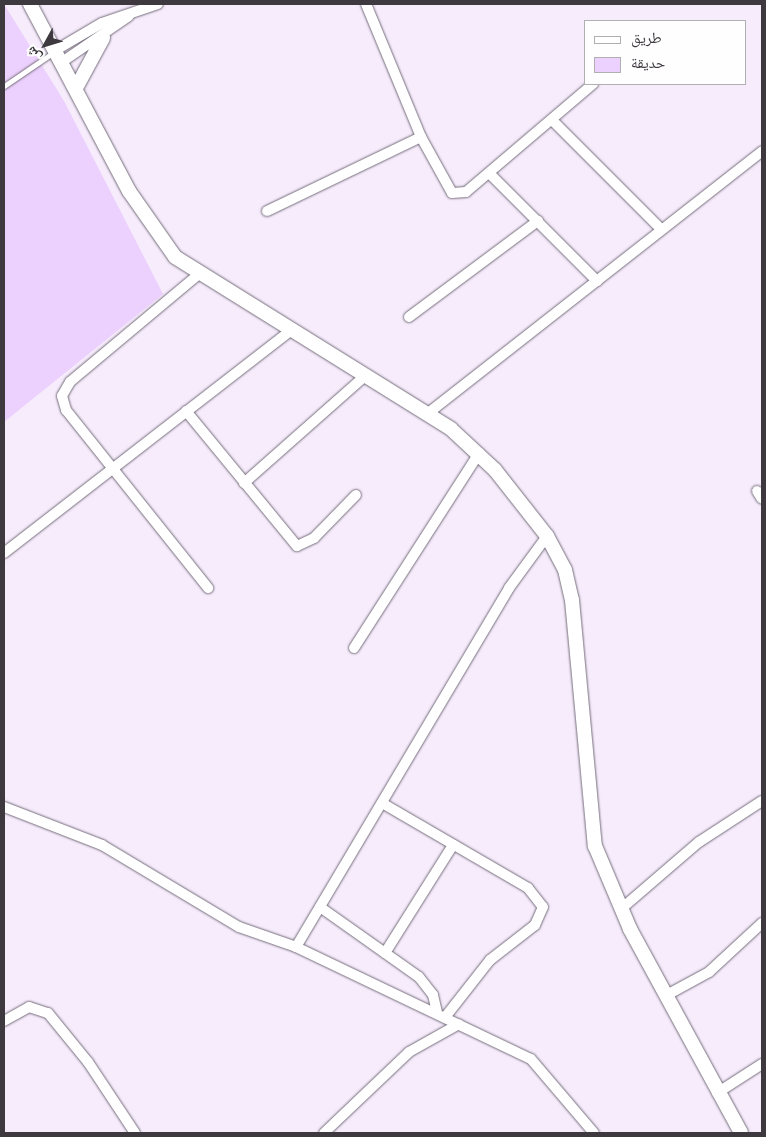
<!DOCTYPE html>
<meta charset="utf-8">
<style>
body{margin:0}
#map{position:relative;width:766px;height:1137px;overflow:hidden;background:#f6ecfc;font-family:"Public Sans","Noto Naskh Arabic",sans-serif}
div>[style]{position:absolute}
.green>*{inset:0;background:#ecd0fd}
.roads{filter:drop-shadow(0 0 1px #756d7b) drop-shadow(0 0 1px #756d7b)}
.service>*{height:5px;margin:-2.5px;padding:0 2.5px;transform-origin:2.5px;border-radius:2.5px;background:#fff}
.minor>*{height:10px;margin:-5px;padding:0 5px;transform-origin:5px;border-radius:5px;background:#fff}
.tertiary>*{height:14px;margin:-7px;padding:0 7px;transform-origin:7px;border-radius:7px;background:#fff}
span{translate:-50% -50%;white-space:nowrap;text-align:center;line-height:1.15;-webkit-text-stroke:5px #fefefe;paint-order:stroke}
.frame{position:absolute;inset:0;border:5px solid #3d393f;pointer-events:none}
.legend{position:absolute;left:584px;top:20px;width:162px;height:65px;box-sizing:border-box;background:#fefefe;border:1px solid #b1afb2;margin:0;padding:6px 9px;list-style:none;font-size:15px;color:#3d393f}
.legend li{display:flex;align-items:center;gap:10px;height:25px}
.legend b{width:25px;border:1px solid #b1afb2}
.north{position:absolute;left:20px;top:20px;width:50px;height:50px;-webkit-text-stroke:4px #fefefe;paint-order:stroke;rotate:231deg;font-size:14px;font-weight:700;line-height:20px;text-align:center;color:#3d393f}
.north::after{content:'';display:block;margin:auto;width:18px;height:22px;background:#3d393f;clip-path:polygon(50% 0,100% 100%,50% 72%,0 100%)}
</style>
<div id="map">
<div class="green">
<div style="clip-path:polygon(4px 4px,64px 101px,163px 294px,4px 422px)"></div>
</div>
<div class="roads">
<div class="service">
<div style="left:4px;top:86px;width:60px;rotate:-34.2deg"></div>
</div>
<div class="minor">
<div style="left:366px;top:4px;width:144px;rotate:67.5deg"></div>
<div style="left:421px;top:137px;width:64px;rotate:61deg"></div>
<div style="left:452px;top:193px;width:14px;rotate:-4deg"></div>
<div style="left:466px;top:192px;width:167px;rotate:-40.4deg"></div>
<div style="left:56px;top:50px;width:53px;rotate:-30.4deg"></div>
<div style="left:102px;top:23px;width:59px;rotate:-18.7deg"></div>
<div style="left:62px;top:62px;width:81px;rotate:-34.5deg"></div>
<div style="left:552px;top:120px;width:153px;rotate:45deg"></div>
<div style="left:489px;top:173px;width:153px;rotate:45deg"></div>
<div style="left:267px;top:211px;width:171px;rotate:-25.7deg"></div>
<div style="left:199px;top:274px;width:168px;rotate:140.1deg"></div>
<div style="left:70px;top:382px;width:16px;rotate:120deg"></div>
<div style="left:62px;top:396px;width:15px;rotate:74deg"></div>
<div style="left:66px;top:410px;width:228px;rotate:51.4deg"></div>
<div style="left:409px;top:317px;width:161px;rotate:-36.7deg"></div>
<div style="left:186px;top:411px;width:175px;rotate:50.6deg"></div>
<div style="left:297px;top:546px;width:19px;rotate:-25deg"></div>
<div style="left:314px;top:538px;width:60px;rotate:-45.7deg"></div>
<div style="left:427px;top:414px;width:426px;rotate:-38.1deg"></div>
<div style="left:244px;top:483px;width:163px;rotate:-41.5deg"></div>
<div style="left:757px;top:491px;width:9px;rotate:58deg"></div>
<div style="left:4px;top:553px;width:363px;rotate:-37.8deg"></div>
<div style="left:354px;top:648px;width:232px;rotate:-57.3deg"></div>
<div style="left:382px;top:803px;width:169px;rotate:30.2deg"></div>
<div style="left:528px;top:888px;width:24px;rotate:52deg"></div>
<div style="left:543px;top:907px;width:20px;rotate:114deg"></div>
<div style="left:535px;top:925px;width:57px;rotate:142.1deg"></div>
<div style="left:490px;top:960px;width:71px;rotate:128.2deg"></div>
<div style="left:4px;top:807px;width:105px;rotate:21.2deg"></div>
<div style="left:102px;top:845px;width:160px;rotate:30.9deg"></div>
<div style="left:239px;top:927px;width:60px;rotate:19.3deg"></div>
<div style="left:296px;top:947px;width:260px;rotate:25.5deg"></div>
<div style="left:531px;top:1059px;width:97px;rotate:49.6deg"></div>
<div style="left:320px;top:907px;width:121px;rotate:35.3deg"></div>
<div style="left:419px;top:977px;width:23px;rotate:52deg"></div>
<div style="left:433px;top:995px;width:17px;rotate:77deg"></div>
<div style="left:621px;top:909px;width:103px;rotate:-40.7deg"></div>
<div style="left:699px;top:842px;width:75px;rotate:-33.1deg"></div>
<div style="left:296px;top:947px;width:417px;rotate:-59.3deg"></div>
<div style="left:509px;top:588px;width:64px;rotate:-53.8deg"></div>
<div style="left:385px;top:953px;width:128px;rotate:-57.8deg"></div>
<div style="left:665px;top:996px;width:50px;rotate:-28.6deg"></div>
<div style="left:709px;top:972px;width:72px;rotate:-42.8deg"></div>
<div style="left:4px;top:1021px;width:29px;rotate:-29deg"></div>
<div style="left:29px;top:1007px;width:20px;rotate:18deg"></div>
<div style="left:48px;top:1013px;width:63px;rotate:50.8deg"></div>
<div style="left:88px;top:1062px;width:85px;rotate:56.5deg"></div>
<div style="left:717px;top:1093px;width:54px;rotate:-32.8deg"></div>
<div style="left:324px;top:1133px;width:117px;rotate:-43.6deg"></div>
<div style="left:409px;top:1052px;width:57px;rotate:-29.2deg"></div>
</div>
<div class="tertiary">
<div style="left:30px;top:4px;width:212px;rotate:62.1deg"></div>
<div style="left:129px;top:191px;width:80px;rotate:55.1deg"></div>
<div style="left:175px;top:257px;width:325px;rotate:31.9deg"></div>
<div style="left:451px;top:429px;width:60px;rotate:43deg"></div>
<div style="left:495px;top:470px;width:84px;rotate:51.8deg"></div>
<div style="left:547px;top:536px;width:38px;rotate:62deg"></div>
<div style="left:565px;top:570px;width:31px;rotate:77deg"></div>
<div style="left:572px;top:600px;width:247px;rotate:84.7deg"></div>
<div style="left:595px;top:846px;width:90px;rotate:67.1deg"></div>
<div style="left:630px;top:929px;width:232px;rotate:61.4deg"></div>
<div style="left:76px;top:88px;width:57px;rotate:-61.6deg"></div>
</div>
</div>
<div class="frame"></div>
<ul class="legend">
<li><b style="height:6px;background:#fff"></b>طريق</li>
<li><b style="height:14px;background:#ecd0fd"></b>حديقة</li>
</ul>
<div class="north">ش</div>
</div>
